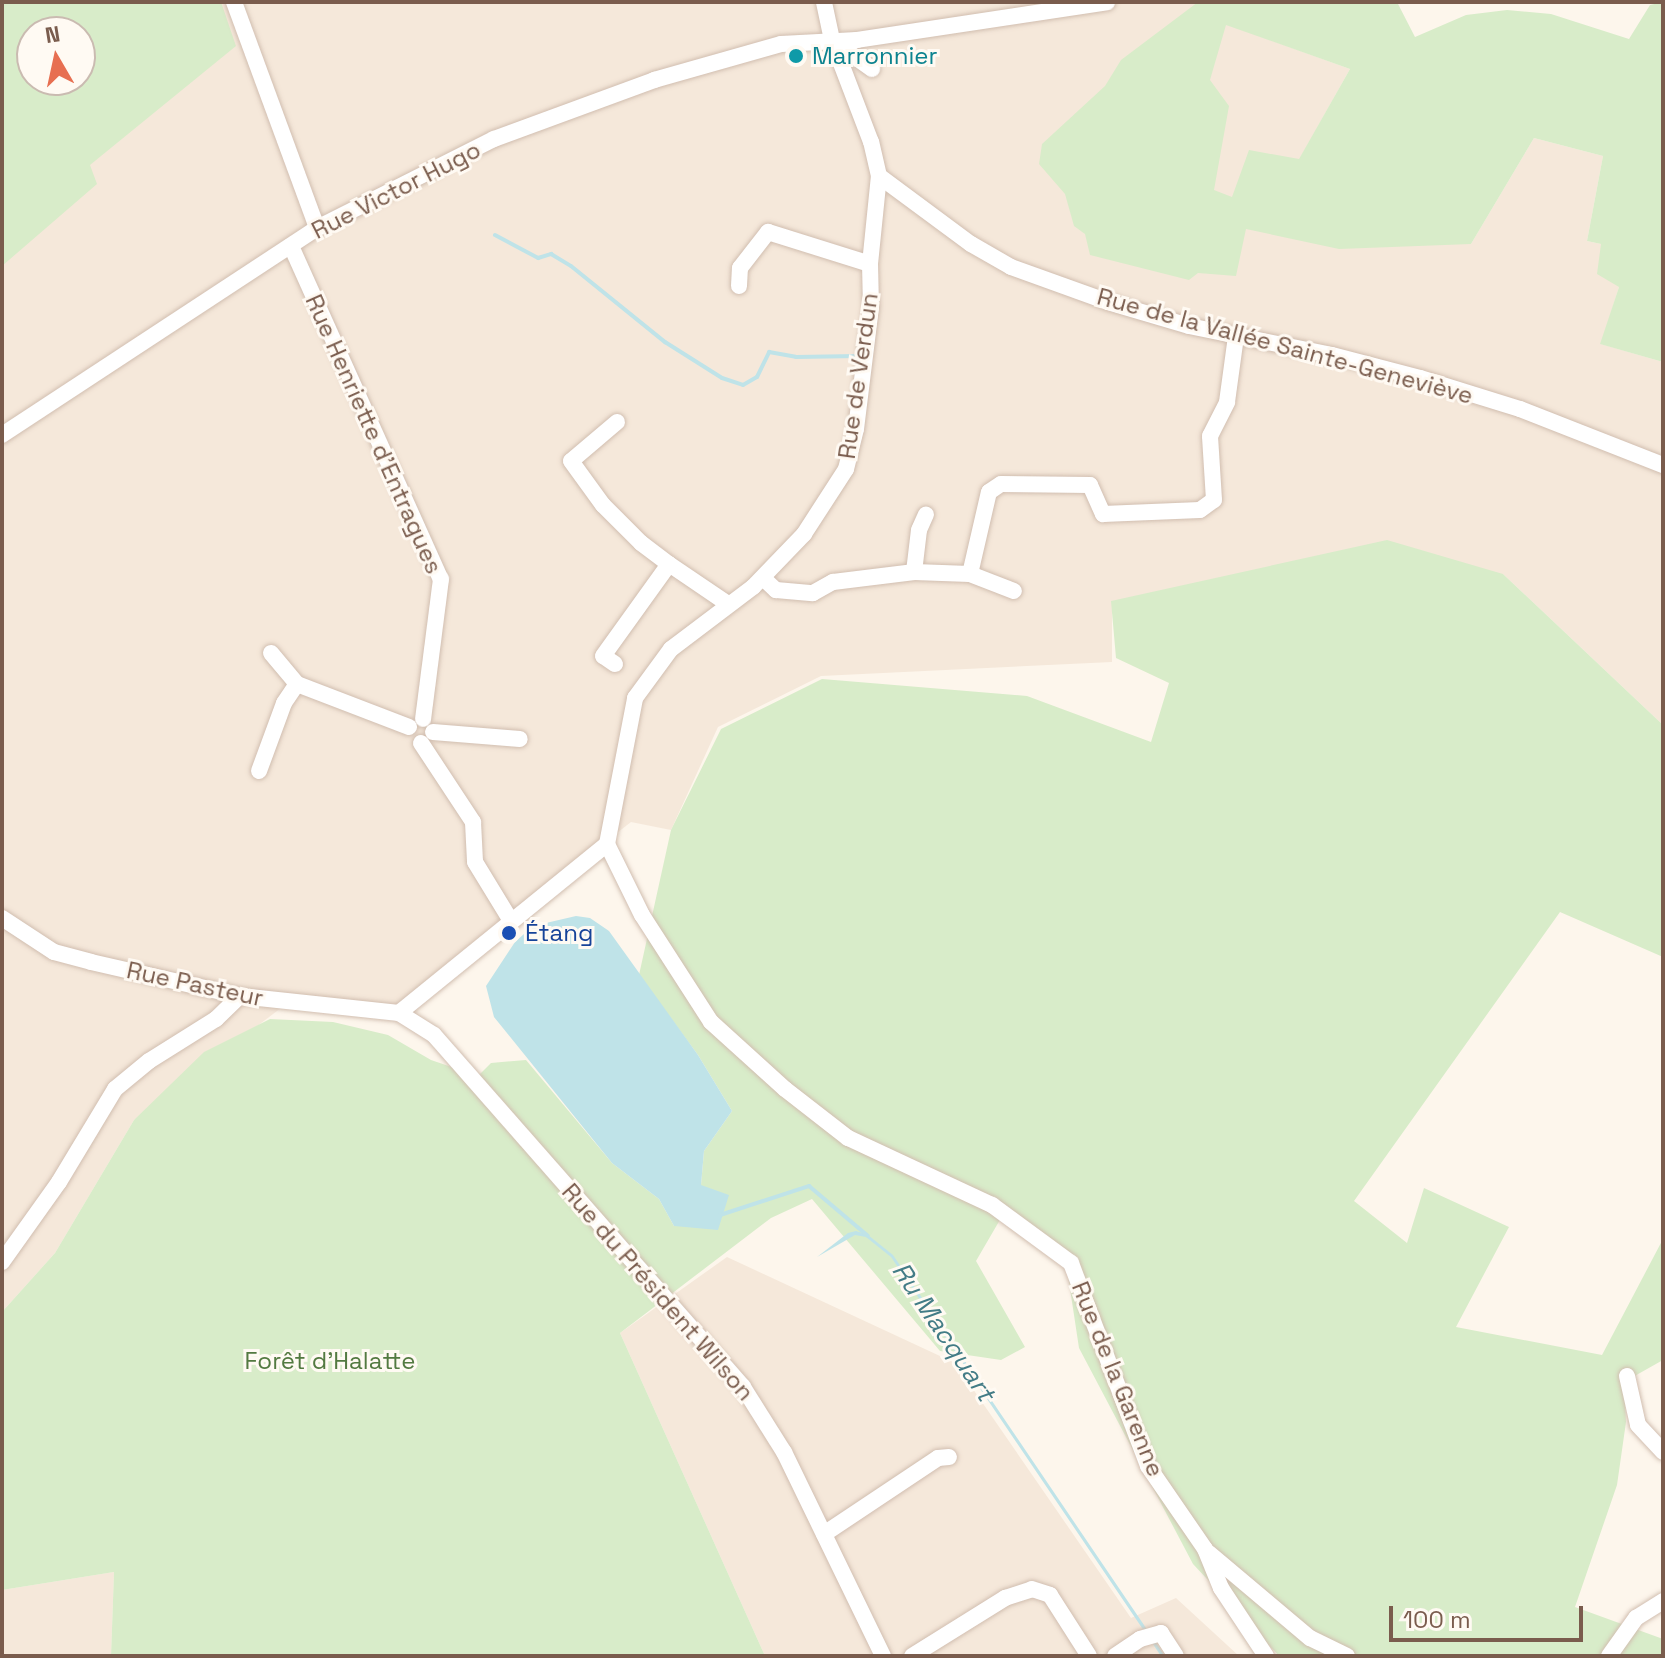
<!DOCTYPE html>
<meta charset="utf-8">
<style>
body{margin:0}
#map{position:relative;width:1665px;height:1658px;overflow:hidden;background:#fdf6ec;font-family:"Space Grotesk",sans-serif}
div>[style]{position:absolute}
.residential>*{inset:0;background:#f5e8da}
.green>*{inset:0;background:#d8ecc9}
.water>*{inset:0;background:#bfe3e8}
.stream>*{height:4px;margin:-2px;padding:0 2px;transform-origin:2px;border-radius:2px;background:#bfe3e8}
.roads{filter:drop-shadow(0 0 2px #d1beb0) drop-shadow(0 0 2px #d1beb0)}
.minor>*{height:16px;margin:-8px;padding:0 8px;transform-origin:8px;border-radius:8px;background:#fff}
.dots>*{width:22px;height:22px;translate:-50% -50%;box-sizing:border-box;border:4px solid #fffaf3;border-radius:50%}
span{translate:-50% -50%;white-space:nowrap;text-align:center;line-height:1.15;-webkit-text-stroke:6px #fffaf3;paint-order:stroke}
.culture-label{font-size:24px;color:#0d838f}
.left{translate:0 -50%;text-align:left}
.street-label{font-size:24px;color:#7a5c4d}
.transit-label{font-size:24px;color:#164399}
.park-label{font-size:24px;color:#537a41}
.water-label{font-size:26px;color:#437c86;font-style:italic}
.frame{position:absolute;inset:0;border:4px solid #7a5c4d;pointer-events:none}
.north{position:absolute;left:16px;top:16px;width:80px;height:80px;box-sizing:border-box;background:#fffaf3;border:2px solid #cabbb1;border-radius:50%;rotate:351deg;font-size:22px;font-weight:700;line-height:32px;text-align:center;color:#7a5c4d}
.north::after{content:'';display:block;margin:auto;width:28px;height:36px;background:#e76f51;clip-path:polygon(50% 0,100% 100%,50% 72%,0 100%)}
.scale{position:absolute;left:1389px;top:1606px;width:194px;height:36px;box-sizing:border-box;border:4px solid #7a5c4d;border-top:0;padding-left:10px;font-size:24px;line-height:28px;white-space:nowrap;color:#7a5c4d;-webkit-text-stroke:6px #fffaf3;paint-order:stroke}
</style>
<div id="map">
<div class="residential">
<div style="clip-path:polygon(evenodd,2px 2px,1202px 2px,1226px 24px,1350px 69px,1299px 160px,1471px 244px,1534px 138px,1603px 156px,1587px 241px,1601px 244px,1619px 287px,1601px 344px,1663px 362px,1663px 725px,1503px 574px,1112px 601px,1112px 662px,821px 676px,718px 727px,671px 830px,631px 822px,397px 1005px,298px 995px,134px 1120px,55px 1253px,2px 1312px,2px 2px,32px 32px,80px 32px,80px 80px,32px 80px,32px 32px)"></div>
<div style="clip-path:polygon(727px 1257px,955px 1363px,1131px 1618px,1176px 1598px,1239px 1656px,765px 1656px,620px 1333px)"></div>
<div style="clip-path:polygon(114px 1572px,111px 1656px,2px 1656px,2px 1590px)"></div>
</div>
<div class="green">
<div style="clip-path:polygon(evenodd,2px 2px,221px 2px,236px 46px,90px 165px,97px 184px,2px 266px,2px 2px,32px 32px,80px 32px,80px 80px,32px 80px,32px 32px)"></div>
<div style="clip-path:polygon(evenodd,1198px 2px,1397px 2px,1415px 37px,1466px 15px,1507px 10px,1551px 14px,1629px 39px,1650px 5px,1663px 2px,1663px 362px,1600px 344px,1619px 287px,1597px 274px,1601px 244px,1587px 241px,1603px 156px,1534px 138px,1471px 244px,1339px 249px,1246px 229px,1236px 276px,1198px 273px,1189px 280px,1090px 255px,1085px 234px,1074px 226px,1065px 194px,1039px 164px,1042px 144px,1105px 86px,1121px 60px,1198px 2px,1226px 25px,1350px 69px,1299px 159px,1249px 150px,1232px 197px,1214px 190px,1229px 106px,1210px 80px,1226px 25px)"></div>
<div style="clip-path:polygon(1387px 540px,1503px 574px,1663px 725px,1663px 957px,1560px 912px,1354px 1201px,1407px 1243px,1424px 1188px,1509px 1227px,1456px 1327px,1602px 1355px,1663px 1239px,1663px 1360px,1624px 1382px,1626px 1422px,1617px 1485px,1575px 1607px,1663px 1639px,1663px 1656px,1279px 1656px,1193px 1564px,1079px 1348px,1064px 1249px,1001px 1218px,976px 1261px,1025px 1347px,1001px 1360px,940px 1351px,812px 1199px,771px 1218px,620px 1333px,765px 1656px,111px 1656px,114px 1572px,2px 1590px,2px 1312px,55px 1253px,134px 1120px,204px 1052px,270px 1019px,333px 1022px,388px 1035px,431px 1060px,478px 1076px,491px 1063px,526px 1060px,612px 1163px,659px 1199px,674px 1226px,701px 1185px,704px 1151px,732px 1111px,698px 1055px,639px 975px,671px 830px,721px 729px,822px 679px,1027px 696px,1151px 742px,1169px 683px,1116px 658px,1111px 601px)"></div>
</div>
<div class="water">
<div style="clip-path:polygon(576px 916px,590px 918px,609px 931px,698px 1055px,732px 1111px,704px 1151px,701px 1185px,729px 1195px,718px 1230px,674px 1226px,659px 1199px,612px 1163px,494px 1017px,486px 986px,515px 942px,533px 926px)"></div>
<div style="clip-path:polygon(856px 1231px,868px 1235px,893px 1255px,1165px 1656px,1161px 1656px,891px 1257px,866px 1237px,855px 1235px,817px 1257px,848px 1233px)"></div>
</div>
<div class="stream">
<div style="left:495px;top:235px;width:49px;rotate:28.1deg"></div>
<div style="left:538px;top:258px;width:14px;rotate:-17deg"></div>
<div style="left:551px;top:254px;width:23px;rotate:31deg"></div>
<div style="left:571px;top:266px;width:121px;rotate:39deg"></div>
<div style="left:665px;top:342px;width:67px;rotate:32.3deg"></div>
<div style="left:722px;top:378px;width:22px;rotate:18deg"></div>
<div style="left:743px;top:385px;width:16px;rotate:-30deg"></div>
<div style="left:757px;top:377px;width:28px;rotate:-64deg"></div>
<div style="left:769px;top:352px;width:27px;rotate:10deg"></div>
<div style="left:796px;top:357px;width:62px;rotate:-0.9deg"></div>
<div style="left:720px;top:1215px;width:94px;rotate:-18deg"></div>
<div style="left:809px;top:1186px;width:77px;rotate:40.3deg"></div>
</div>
<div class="roads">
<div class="minor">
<div style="left:234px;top:2px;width:241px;rotate:69.8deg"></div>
<div style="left:837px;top:44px;width:43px;rotate:35.5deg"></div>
<div style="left:879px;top:176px;width:114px;rotate:36.5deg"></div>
<div style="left:971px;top:244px;width:46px;rotate:29.9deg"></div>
<div style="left:1011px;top:267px;width:103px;rotate:19.8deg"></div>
<div style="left:1108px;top:302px;width:84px;rotate:16.5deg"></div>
<div style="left:1189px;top:326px;width:146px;rotate:11.5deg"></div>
<div style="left:1332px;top:355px;width:91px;rotate:14.6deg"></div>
<div style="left:1420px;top:378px;width:105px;rotate:17.2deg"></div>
<div style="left:1520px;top:409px;width:154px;rotate:21.4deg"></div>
<div style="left:291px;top:246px;width:365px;rotate:65.8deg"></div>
<div style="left:441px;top:579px;width:141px;rotate:97.3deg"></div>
<div style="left:739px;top:286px;width:18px;rotate:-87deg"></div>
<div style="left:740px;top:268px;width:46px;rotate:-52.1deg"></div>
<div style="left:768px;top:232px;width:107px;rotate:17.4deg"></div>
<div style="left:617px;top:422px;width:60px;rotate:139.7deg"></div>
<div style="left:571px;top:461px;width:54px;rotate:54deg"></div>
<div style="left:603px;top:505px;width:54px;rotate:45deg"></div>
<div style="left:641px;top:543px;width:35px;rotate:37deg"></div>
<div style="left:2px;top:435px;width:377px;rotate:-33.3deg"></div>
<div style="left:317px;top:228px;width:198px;rotate:-26.7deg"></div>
<div style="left:494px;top:139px;width:171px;rotate:-20.2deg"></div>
<div style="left:654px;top:80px;width:132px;rotate:-15.8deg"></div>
<div style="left:781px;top:44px;width:76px;rotate:-3deg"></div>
<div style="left:857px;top:40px;width:253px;rotate:-8.6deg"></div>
<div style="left:914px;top:572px;width:42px;rotate:-83.2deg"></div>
<div style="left:919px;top:530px;width:17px;rotate:-66deg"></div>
<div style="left:970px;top:574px;width:47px;rotate:21.1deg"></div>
<div style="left:763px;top:578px;width:18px;rotate:43deg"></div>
<div style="left:776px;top:590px;width:37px;rotate:5deg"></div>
<div style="left:813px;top:593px;width:23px;rotate:-29deg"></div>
<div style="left:833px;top:582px;width:82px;rotate:-7deg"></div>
<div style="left:914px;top:572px;width:56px;rotate:2deg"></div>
<div style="left:970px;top:574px;width:84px;rotate:-77deg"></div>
<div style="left:989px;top:492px;width:14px;rotate:-34deg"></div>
<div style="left:1001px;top:484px;width:89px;rotate:0.6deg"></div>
<div style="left:1090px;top:485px;width:32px;rotate:66deg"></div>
<div style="left:1103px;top:514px;width:97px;rotate:-2.4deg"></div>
<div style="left:1200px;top:510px;width:17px;rotate:-36deg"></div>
<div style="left:1214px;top:500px;width:64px;rotate:-93.6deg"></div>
<div style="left:1210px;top:436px;width:38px;rotate:-63deg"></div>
<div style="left:1227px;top:402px;width:67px;rotate:-82.2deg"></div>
<div style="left:271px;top:653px;width:40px;rotate:50deg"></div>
<div style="left:297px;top:684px;width:120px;rotate:21deg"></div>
<div style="left:615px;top:664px;width:14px;rotate:-146deg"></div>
<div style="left:603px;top:656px;width:113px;rotate:-54.3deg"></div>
<div style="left:669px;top:564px;width:71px;rotate:34.1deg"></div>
<div style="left:433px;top:732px;width:87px;rotate:4.6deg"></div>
<div style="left:421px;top:743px;width:95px;rotate:56.6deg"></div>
<div style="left:473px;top:822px;width:40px;rotate:87.1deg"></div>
<div style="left:475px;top:862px;width:69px;rotate:58.6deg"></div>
<div style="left:259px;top:771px;width:72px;rotate:-69.8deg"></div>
<div style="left:284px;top:703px;width:23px;rotate:-56deg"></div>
<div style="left:607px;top:844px;width:79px;rotate:63.8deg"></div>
<div style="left:642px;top:915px;width:127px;rotate:57.2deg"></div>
<div style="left:711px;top:1022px;width:100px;rotate:42.2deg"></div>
<div style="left:785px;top:1089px;width:80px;rotate:37.9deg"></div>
<div style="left:848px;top:1138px;width:159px;rotate:25deg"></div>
<div style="left:992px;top:1205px;width:98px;rotate:36.3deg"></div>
<div style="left:1071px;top:1263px;width:217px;rotate:69.2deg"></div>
<div style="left:1148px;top:1466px;width:101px;rotate:55.5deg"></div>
<div style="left:1205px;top:1549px;width:42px;rotate:67.7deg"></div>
<div style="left:1221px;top:1588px;width:82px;rotate:56.5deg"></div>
<div style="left:2px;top:918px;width:62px;rotate:33.2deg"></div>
<div style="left:54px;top:952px;width:38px;rotate:15deg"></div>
<div style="left:91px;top:962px;width:153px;rotate:12.9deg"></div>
<div style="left:240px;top:996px;width:160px;rotate:6.1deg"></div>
<div style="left:399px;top:1013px;width:41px;rotate:32.2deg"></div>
<div style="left:434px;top:1035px;width:468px;rotate:48.7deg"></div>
<div style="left:743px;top:1387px;width:77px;rotate:57.8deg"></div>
<div style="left:784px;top:1452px;width:227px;rotate:64.1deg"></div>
<div style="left:399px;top:1013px;width:268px;rotate:-39.1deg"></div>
<div style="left:607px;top:844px;width:149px;rotate:-79.1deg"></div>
<div style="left:635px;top:698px;width:61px;rotate:-53.7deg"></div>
<div style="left:671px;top:649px;width:103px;rotate:-37.1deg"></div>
<div style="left:753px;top:587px;width:74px;rotate:-46.1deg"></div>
<div style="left:804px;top:534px;width:77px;rotate:-57.1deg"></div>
<div style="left:846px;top:469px;width:41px;rotate:-76deg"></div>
<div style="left:856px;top:429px;width:123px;rotate:-83deg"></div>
<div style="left:871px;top:307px;width:43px;rotate:-91.3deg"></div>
<div style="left:870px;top:264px;width:88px;rotate:-84.2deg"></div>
<div style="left:879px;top:176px;width:35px;rotate:-103deg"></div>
<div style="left:871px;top:142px;width:109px;rotate:-110.9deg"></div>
<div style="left:832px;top:40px;width:39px;rotate:-102deg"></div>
<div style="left:2px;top:1262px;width:98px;rotate:-54.5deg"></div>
<div style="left:59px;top:1182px;width:109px;rotate:-58.9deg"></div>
<div style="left:115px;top:1089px;width:44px;rotate:-39.5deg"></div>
<div style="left:149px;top:1061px;width:79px;rotate:-32.1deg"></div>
<div style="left:216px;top:1019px;width:33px;rotate:-44deg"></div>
<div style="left:1627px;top:1376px;width:50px;rotate:77.3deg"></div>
<div style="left:1638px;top:1425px;width:37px;rotate:47deg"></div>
<div style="left:824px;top:1534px;width:137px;rotate:-33.7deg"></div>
<div style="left:938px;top:1458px;width:11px;rotate:-5deg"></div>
<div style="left:1209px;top:1553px;width:132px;rotate:40.1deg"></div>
<div style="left:1310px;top:1638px;width:41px;rotate:25.9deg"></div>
<div style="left:912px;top:1656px;width:110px;rotate:-31.9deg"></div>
<div style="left:1005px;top:1598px;width:28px;rotate:-18deg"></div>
<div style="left:1032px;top:1589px;width:19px;rotate:18deg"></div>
<div style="left:1050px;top:1595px;width:72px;rotate:57.4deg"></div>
<div style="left:1115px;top:1656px;width:30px;rotate:-34deg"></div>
<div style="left:1140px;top:1639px;width:22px;rotate:-16deg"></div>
<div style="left:1161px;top:1633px;width:27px;rotate:57deg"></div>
<div style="left:1609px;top:1656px;width:47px;rotate:-54.6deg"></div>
<div style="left:1636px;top:1618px;width:32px;rotate:-32deg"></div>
</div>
</div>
<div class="dots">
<div style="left:796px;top:56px;background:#0f9aa8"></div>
<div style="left:509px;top:933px;background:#1a4fb4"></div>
</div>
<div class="culture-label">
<span class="left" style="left:812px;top:56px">Marronnier</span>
</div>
<div class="street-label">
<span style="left:396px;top:190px;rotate:-27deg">Rue Victor Hugo</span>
<span style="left:1285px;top:346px;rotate:15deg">Rue de la Vallée Sainte-Geneviève</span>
<span style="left:858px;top:376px;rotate:-82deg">Rue de Verdun</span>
<span style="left:374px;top:434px;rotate:66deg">Rue Henriette d'Entragues</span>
<span style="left:195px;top:984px;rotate:12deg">Rue Pasteur</span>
<span style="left:658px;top:1292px;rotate:49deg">Rue du Président Wilson</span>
<span style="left:1118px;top:1379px;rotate:68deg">Rue de la Garenne</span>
</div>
<div class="transit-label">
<span class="left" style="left:525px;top:933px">Étang</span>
</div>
<div class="park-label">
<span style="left:330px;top:1361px">Forêt d'Halatte</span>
</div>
<div class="water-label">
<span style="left:943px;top:1332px;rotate:56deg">Ru Macquart</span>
</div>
<div class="frame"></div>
<div class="north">N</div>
<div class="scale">100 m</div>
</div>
